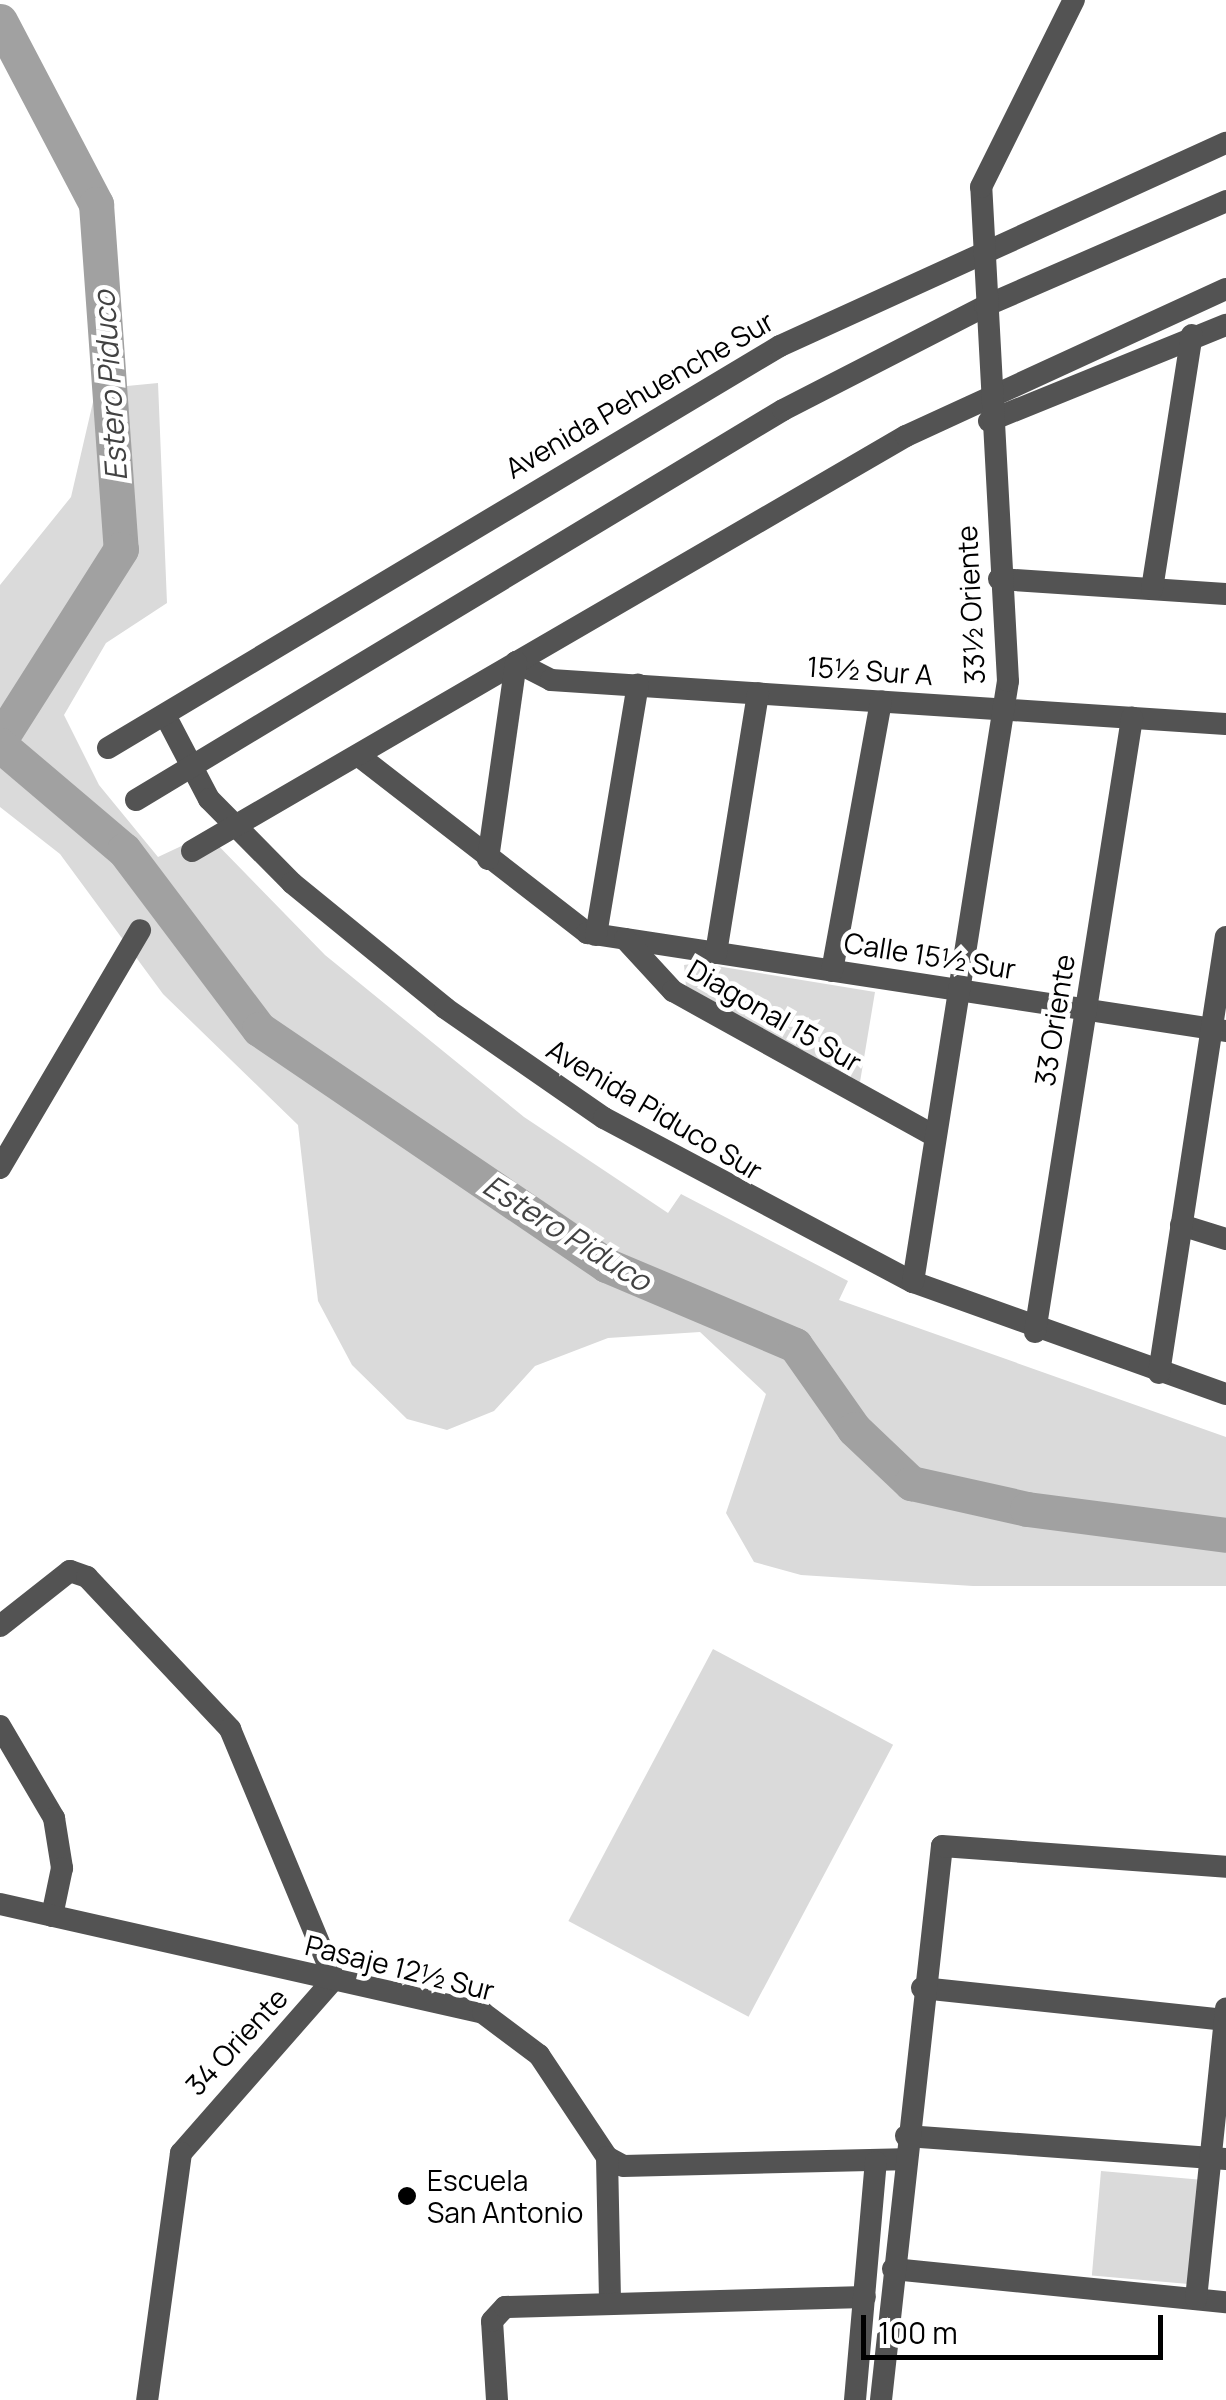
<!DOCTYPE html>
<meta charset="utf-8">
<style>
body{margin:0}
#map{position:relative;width:1226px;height:2400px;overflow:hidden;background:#fff;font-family:Manrope,sans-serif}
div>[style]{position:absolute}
.green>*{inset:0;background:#dadada;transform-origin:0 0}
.river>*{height:35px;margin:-17.5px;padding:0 17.5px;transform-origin:17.5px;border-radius:17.5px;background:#a1a1a1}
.minor>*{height:22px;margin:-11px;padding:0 11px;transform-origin:11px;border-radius:11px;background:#535353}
.dots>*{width:28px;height:28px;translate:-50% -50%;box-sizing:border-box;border:5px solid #fff;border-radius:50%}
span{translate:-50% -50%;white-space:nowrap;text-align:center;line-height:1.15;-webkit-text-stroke:9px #fff;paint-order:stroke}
.street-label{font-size:28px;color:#000}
.poi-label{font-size:28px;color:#000}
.left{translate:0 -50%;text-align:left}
.water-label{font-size:30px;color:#424242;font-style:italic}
.scale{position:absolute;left:861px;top:2315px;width:302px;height:45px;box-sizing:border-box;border:5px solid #000;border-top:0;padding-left:12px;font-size:30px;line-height:35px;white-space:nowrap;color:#000;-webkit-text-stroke:8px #fff;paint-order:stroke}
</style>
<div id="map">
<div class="green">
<div style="clip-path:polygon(158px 383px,167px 603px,106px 643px,64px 715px,99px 785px,158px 857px,207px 834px,325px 955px,524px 1117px,668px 1213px,681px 1194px,848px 1281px,839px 1300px,1226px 1437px,1226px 1586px,973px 1586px,801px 1575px,754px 1562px,726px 1513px,766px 1394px,700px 1332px,608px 1338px,535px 1366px,494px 1411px,447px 1430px,407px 1419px,352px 1365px,318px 1301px,298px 1125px,163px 994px,60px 854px,0 807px,0 585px,71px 497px,96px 389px)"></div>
<div style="clip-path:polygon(698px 963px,875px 992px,860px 1082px,686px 986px,684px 965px)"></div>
<div style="left:713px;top:1649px;width:204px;height:308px;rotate:28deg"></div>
<div style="left:1101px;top:2171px;width:100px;height:105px;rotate:5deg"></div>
</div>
<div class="river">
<div style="left:0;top:21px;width:207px;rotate:62.3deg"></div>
<div style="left:96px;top:204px;width:346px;rotate:85.9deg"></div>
<div style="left:121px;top:549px;width:226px;rotate:122.4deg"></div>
<div style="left:0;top:745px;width:162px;rotate:40.3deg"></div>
<div style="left:124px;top:850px;width:224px;rotate:53deg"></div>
<div style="left:259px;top:1029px;width:420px;rotate:34.2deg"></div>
<div style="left:606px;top:1265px;width:205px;rotate:22.9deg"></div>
<div style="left:795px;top:1345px;width:103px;rotate:54.9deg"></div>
<div style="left:854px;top:1429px;width:79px;rotate:43.5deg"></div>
<div style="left:911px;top:1483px;width:119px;rotate:12.6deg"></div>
<div style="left:1027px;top:1509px;width:201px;rotate:7.4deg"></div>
</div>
<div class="minor">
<div style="left:989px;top:421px;width:256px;rotate:-22.1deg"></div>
<div style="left:999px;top:579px;width:227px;rotate:3.8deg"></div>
<div style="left:1152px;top:589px;width:257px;rotate:-81.1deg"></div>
<div style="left:516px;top:662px;width:39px;rotate:27deg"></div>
<div style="left:551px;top:680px;width:676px;rotate:3.73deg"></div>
<div style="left:165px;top:715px;width:95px;rotate:62.4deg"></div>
<div style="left:209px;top:799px;width:118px;rotate:45.3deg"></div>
<div style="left:292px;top:883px;width:198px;rotate:39.2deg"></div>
<div style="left:445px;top:1008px;width:193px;rotate:34.7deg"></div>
<div style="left:604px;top:1118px;width:350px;rotate:28deg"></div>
<div style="left:913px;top:1282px;width:332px;rotate:19.7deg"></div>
<div style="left:108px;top:748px;width:783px;rotate:-30.89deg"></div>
<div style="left:780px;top:346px;width:490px;rotate:-24.5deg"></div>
<div style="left:359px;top:756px;width:289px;rotate:37.8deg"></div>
<div style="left:587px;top:933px;width:646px;rotate:8.72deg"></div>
<div style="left:136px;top:800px;width:755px;rotate:-31.08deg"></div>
<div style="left:783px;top:410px;width:227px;rotate:-27.2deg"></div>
<div style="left:985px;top:306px;width:263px;rotate:-23.5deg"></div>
<div style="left:192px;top:851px;width:826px;rotate:-30.17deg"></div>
<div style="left:906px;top:436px;width:352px;rotate:-24.7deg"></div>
<div style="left:488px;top:859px;width:199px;rotate:-81.9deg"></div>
<div style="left:596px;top:935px;width:254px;rotate:-80.5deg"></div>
<div style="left:625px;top:939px;width:71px;rotate:47.3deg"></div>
<div style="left:673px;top:991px;width:299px;rotate:29deg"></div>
<div style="left:716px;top:953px;width:263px;rotate:-80.8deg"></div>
<div style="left:832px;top:971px;width:274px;rotate:-79.7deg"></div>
<div style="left:0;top:1168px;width:276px;rotate:-59.5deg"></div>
<div style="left:1181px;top:1225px;width:47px;rotate:17.3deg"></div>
<div style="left:913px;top:1282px;width:608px;rotate:-81.02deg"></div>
<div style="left:1008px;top:681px;width:495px;rotate:-93.1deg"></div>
<div style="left:981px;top:187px;width:209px;rotate:-63.6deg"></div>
<div style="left:1035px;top:1332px;width:622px;rotate:-81.02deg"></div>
<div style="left:1159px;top:1373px;width:441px;rotate:-81.3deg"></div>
<div style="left:0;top:1626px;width:89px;rotate:-38.2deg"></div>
<div style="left:70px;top:1571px;width:18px;rotate:19deg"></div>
<div style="left:87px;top:1577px;width:209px;rotate:46.7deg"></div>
<div style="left:230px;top:1729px;width:271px;rotate:67.4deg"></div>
<div style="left:334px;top:1979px;width:232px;rotate:131.3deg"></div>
<div style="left:181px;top:2153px;width:249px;rotate:97.8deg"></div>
<div style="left:0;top:1726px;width:107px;rotate:59.6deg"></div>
<div style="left:54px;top:1818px;width:51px;rotate:80.9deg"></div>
<div style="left:62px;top:1868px;width:49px;rotate:101.8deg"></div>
<div style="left:0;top:1904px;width:495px;rotate:12.7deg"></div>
<div style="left:483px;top:2013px;width:70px;rotate:36.9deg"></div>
<div style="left:539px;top:2055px;width:123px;rotate:56.3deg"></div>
<div style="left:607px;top:2157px;width:18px;rotate:29deg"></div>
<div style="left:623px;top:2166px;width:279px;rotate:-1.4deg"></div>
<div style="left:922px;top:1988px;width:306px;rotate:6deg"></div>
<div style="left:906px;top:2136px;width:321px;rotate:4.1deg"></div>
<div style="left:607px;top:2157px;width:145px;rotate:88.8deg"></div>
<div style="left:893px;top:2269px;width:335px;rotate:5.7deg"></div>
<div style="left:1196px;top:2299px;width:292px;rotate:-84.1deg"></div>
<div style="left:497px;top:2400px;width:79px;rotate:-93.6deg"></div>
<div style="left:492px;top:2321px;width:19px;rotate:-47deg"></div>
<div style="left:505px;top:2307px;width:360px;rotate:-1.6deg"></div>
<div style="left:855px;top:2400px;width:239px;rotate:-85deg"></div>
<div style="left:881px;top:2400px;width:557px;rotate:-83.72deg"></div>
<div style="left:942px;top:1846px;width:285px;rotate:4.2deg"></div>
</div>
<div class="dots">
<div style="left:407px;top:2196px;background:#000"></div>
</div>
<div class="street-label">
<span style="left:639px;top:394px;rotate:-30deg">Avenida Pehuenche Sur</span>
<span style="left:970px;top:605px;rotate:-93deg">33½ Oriente</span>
<span style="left:870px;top:670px;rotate:4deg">15½ Sur A</span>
<span style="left:930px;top:955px;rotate:9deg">Calle 15½ Sur</span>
<span style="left:775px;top:1015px;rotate:30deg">Diagonal 15 Sur</span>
<span style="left:1054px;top:1020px;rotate:-81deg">33 Oriente</span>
<span style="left:655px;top:1109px;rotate:31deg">Avenida Piduco Sur</span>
<span style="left:400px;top:1967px;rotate:14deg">Pasaje 12½ Sur</span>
<span style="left:236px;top:2041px;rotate:-47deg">34 Oriente</span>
</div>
<div class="poi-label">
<span class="left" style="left:427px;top:2196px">Escuela<br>San Antonio</span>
</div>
<div class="water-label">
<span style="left:110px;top:386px;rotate:-94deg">Estero Piduco</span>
<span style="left:567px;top:1233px;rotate:32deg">Estero Piduco</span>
</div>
<div class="scale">100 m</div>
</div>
